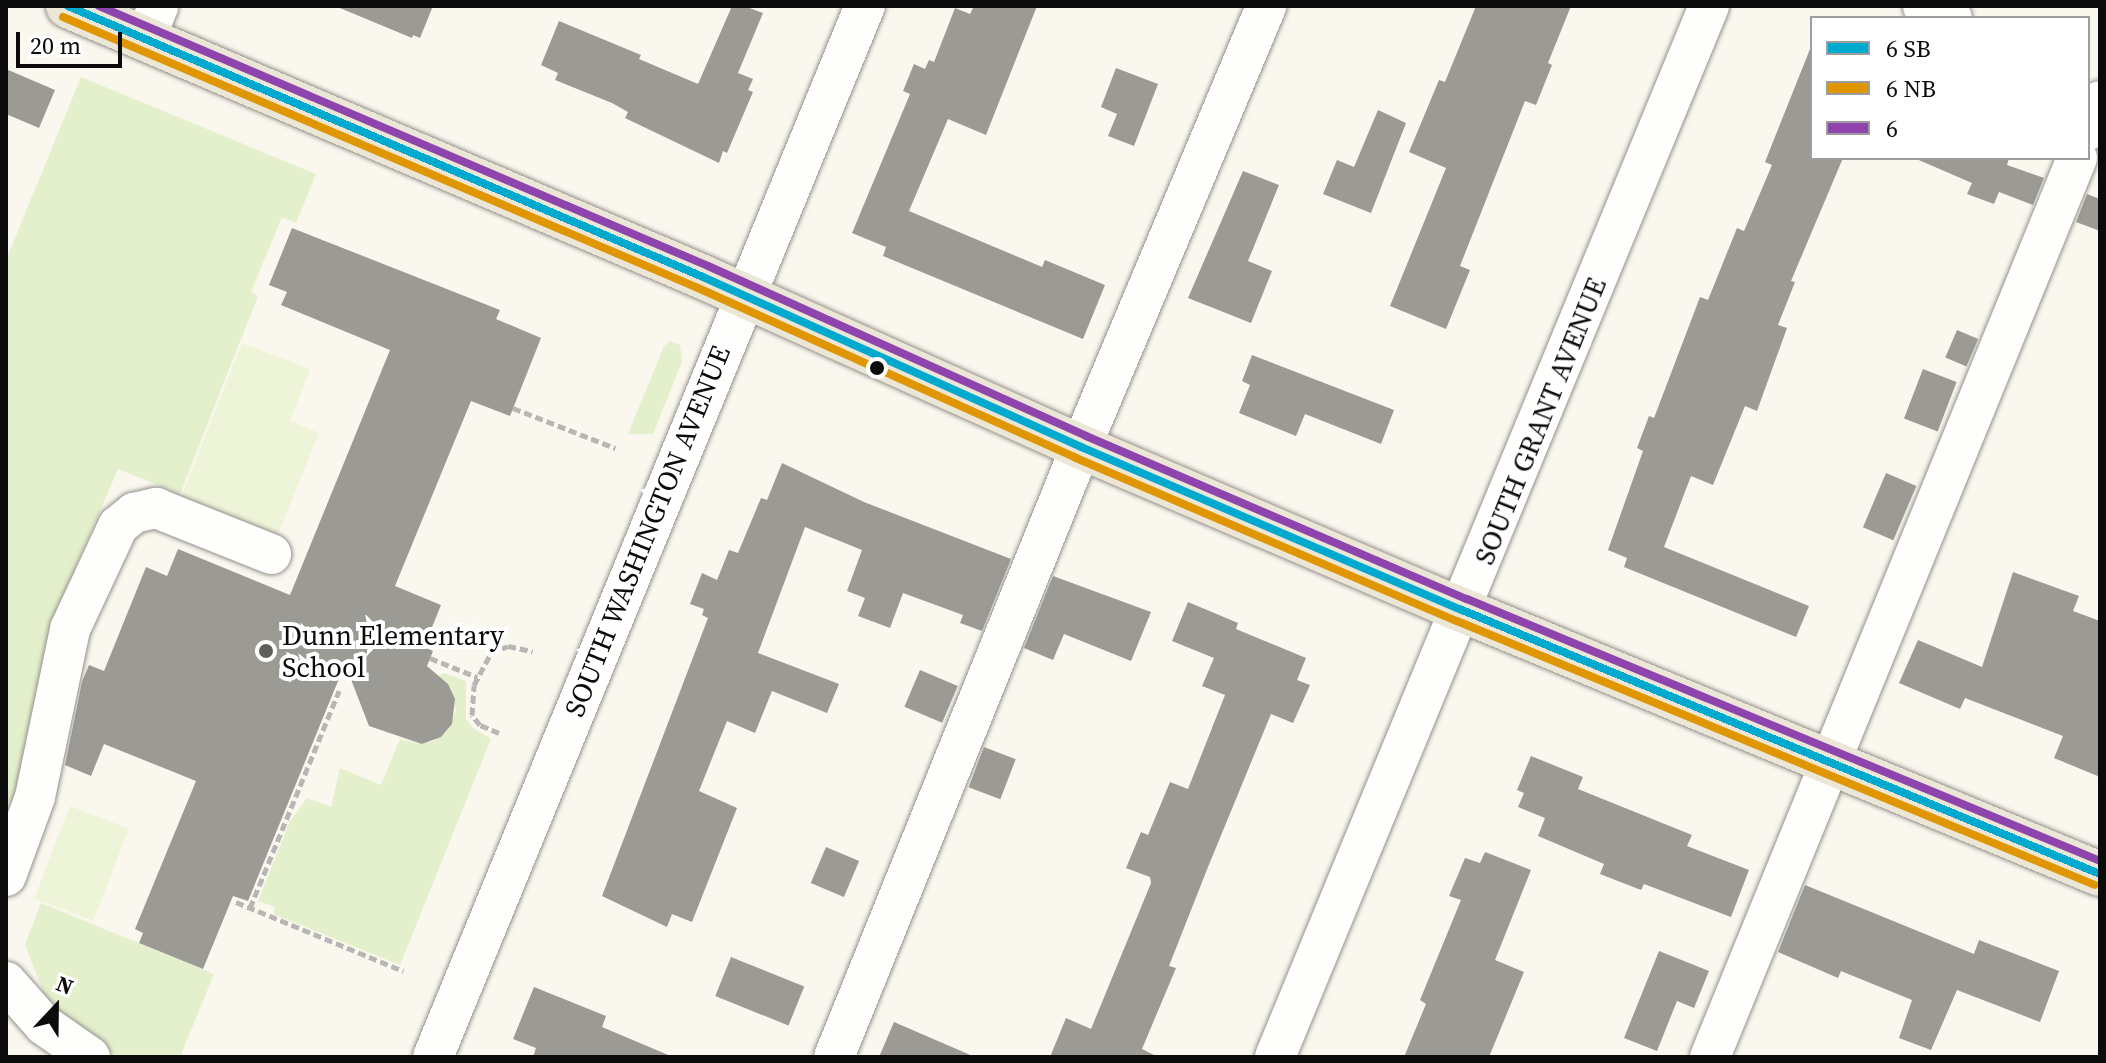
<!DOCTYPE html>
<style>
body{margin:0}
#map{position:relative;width:2106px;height:1063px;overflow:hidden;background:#faf7ee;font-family:"Source Serif 4",serif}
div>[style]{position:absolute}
.green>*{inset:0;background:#e4f0cc}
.pitch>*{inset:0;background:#eef4d7;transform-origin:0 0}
.building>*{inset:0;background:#9c9a94;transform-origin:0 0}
.path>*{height:5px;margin-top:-2.5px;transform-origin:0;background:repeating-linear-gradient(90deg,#b7b6b5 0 8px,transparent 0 12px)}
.roads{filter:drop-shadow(0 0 2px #93918d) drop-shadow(0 0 2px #93918d)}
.minor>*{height:40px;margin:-20px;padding:0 20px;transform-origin:20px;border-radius:20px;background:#fefefc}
.major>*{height:44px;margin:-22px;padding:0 22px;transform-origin:22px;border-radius:22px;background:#ece6d6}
.bus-1>*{height:8px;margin:-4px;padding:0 4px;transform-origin:4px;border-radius:4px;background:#00a9ce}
.bus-2>*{height:8px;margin:-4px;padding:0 4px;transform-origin:4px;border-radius:4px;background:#df9601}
.bus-3>*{height:8px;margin:-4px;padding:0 4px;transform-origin:4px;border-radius:4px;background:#8e44ad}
.dots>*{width:22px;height:22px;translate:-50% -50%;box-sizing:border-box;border:4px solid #fff;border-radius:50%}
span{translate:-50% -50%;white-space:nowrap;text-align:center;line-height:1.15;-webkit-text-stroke:8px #fff;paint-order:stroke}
.street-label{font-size:28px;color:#0b0b0b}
.poi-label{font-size:28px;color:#0b0b0b}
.left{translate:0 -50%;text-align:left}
.frame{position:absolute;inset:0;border:8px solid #0b0b0b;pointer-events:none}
.legend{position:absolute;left:1810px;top:16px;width:280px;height:144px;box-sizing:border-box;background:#fff;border:2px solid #9d9d9d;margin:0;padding:10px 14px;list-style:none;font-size:24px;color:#0b0b0b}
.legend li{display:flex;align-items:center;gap:16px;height:40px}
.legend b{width:40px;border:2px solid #9d9d9d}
.north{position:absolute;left:16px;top:967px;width:80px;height:80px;-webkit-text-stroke:6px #fff;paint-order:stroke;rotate:22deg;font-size:22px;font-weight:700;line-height:32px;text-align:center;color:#0b0b0b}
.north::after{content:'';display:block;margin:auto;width:28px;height:36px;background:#0b0b0b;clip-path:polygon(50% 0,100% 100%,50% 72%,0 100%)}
.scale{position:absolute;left:16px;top:32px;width:106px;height:36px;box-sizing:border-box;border:4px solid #0b0b0b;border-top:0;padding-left:10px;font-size:24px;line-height:28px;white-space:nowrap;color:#0b0b0b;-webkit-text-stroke:6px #fff;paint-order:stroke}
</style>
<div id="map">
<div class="green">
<div style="clip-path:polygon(81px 77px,316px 174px,296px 223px,282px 217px,251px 292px,258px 296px,180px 494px,118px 469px,51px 624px,14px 803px,6px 801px,6px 260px)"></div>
<div style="clip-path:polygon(670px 341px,680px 345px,682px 362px,653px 434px,628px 434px,664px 346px)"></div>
<div style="clip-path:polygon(444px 673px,466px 681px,466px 719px,473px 728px,491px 739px,400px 965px,273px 914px,275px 907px,258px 901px,290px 821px,307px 798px,331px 807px,340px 768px,381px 785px,400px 739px,422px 744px,434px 741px,447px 731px,456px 710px,450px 688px,439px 676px)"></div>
<div style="clip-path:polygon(41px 903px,214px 974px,180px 1057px,118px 1057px,50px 1009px,25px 945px)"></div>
</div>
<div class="pitch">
<div style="clip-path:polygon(242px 343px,310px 369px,290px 421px,319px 433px,275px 541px,179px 502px)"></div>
<div style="left:70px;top:806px;width:63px;height:99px;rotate:21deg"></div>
</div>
<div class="building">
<div style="clip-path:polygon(335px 6px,433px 6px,420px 38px,413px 35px,412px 38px)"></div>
<div style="clip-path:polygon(732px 6px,744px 6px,763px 13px,738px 73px,753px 79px,748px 90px,753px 92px,727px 153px,723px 151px,719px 163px,625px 118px,628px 112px,612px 103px,555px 80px,558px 73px,541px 65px,559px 21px,641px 55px,639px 59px,698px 84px)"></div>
<div style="clip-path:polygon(974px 6px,1037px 6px,986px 135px,948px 119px,909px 211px,1042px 267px,1045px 260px,1105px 285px,1083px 339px,883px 256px,886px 247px,852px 233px,910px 94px,903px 91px,914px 64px,925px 69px,929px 60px,934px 62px,955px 8px,970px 14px)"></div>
<div style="clip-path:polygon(1476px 6px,1571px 6px,1548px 63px,1552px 65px,1536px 105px,1525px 101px,1460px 266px,1470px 270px,1446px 329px,1390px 306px,1446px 168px,1409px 152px,1439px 80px,1445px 82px)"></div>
<div style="clip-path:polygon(1810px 49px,1812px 158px,1843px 158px,1791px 281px,1795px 282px,1778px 325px,1787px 328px,1757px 411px,1745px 406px,1713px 485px,1691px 476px,1664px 547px,1809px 606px,1796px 637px,1624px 567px,1627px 558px,1608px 550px,1643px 451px,1637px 448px,1649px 416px,1654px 418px,1700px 297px,1708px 300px,1737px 228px,1744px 231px,1772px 165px,1765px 162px)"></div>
<div style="clip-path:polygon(1116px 68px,1158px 84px,1134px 146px,1108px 136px,1117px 114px,1101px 107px)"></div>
<div style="clip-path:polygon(6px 69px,55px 90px,39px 128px,6px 114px)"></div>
<div style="clip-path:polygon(1378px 110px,1406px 123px,1371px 213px,1323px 194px,1337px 160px,1354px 167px)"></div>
<div style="clip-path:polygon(1914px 158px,2009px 158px,2007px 165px,2044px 178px,2033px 205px,1999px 192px,1994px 204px,1967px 194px,1972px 183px)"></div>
<div style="clip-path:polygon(1243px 171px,1279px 185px,1248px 261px,1272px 271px,1251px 323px,1188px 298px)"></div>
<div style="clip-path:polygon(2087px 194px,2100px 199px,2100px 231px,2076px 222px)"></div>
<div style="clip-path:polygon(292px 228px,500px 310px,496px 319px,541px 338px,510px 416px,471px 401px,395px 586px,441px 605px,424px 647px,433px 651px,427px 666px,448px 684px,455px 699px,452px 724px,441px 737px,422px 744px,369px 726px,345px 664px,248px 901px,233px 896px,203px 969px,139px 943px,143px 933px,135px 929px,196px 781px,104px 744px,91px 776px,65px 765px,82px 682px,89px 665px,104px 671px,146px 567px,167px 576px,178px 549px,290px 595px,390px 350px,281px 305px,287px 292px,269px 285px)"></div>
<div style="left:1957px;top:330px;width:23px;height:30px;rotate:23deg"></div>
<div style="clip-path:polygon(1252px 355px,1394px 410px,1381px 444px,1305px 414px,1296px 436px,1239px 413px,1250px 385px,1242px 381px)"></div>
<div style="left:1923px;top:369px;width:36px;height:53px;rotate:21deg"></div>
<div style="clip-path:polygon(782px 463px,864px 502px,1011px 559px,982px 631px,960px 623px,963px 615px,903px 593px,890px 628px,858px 616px,865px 598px,847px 591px,862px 550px,805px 527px,758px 653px,839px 684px,827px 713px,772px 691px,755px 733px,727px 721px,699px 791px,737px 808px,692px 922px,672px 914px,667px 927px,602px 896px,708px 618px,702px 615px,704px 609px,690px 604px,702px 573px,717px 580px,729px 550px,738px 553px,761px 498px,767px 500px)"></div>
<div style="left:1886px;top:473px;width:33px;height:59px;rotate:23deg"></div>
<div style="clip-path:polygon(2013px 572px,2079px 596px,2073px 611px,2100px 621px,2100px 777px,2054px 758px,2063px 736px,1965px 698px,1960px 709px,1899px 683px,1918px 640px,1982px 667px)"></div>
<div style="clip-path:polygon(1053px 576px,1151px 612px,1131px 661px,1064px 634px,1053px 660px,1024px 648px)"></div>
<div style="clip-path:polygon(1188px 602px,1238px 623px,1236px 629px,1306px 658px,1297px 680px,1310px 685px,1293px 723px,1271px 714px,1208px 867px,1169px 966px,1176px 968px,1142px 1049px,1158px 1057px,1050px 1057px,1066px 1018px,1091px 1029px,1151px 883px,1150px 877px,1126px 868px,1141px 832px,1148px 835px,1170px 782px,1188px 789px,1225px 695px,1202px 686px,1214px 658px,1172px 641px)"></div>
<div style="left:920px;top:670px;width:41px;height:40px;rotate:23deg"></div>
<div style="left:984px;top:747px;width:34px;height:43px;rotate:21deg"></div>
<div style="clip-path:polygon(1531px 756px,1583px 777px,1578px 789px,1692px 835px,1687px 846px,1749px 870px,1731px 917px,1644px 884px,1641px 890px,1600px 874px,1604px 864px,1538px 836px,1545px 818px,1518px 807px,1524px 793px,1517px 790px)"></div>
<div style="left:826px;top:847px;width:36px;height:39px;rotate:23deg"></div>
<div style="clip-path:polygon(1485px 852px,1531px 870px,1495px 960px,1524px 972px,1489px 1057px,1404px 1057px,1426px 1004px,1420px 1000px,1461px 900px,1449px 896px,1465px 858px,1480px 863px)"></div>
<div style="clip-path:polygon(1805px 885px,1974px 954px,1979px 940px,2059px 971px,2040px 1022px,1957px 990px,1931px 1050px,1899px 1038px,1912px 1000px,1841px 971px,1838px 978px,1778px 952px)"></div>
<div style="clip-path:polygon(1659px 951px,1709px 971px,1694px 1008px,1677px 1001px,1657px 1051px,1624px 1038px)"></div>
<div style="left:731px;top:957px;width:79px;height:42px;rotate:22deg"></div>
<div style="clip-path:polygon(534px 987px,606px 1016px,602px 1027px,673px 1057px,533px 1057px,536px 1048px,513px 1039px)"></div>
<div style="clip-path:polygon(894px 1022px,975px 1057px,879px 1057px)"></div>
</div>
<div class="path">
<div style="left:513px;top:408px;width:110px;rotate:21.4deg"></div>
<div style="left:430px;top:658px;width:51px;rotate:22deg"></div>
<div style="left:499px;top:733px;width:21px;rotate:-157deg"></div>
<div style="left:480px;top:725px;width:13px;rotate:-129deg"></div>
<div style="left:472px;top:715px;width:30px;rotate:-86deg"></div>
<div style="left:474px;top:685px;width:36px;rotate:-62deg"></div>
<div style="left:491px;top:653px;width:18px;rotate:-22deg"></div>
<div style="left:508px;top:646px;width:25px;rotate:12deg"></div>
<div style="left:236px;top:902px;width:181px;rotate:22.4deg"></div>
<div style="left:250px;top:908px;width:235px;rotate:-67.7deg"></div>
</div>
<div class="roads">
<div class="minor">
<div style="left:1923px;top:6px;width:31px;rotate:22deg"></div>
<div style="left:145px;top:39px;width:35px;rotate:-68deg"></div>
<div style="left:2088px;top:130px;width:31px;rotate:-68deg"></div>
<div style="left:6px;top:876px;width:84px;rotate:-69.8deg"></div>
<div style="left:35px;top:797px;width:172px;rotate:-78.2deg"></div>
<div style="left:70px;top:629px;width:114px;rotate:-65deg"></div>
<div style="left:118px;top:526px;width:21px;rotate:-39deg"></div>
<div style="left:134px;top:513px;width:23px;rotate:-13deg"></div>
<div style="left:156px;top:508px;width:124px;rotate:21.8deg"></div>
<div style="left:6px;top:982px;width:57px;rotate:48.5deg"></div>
<div style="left:44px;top:1025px;width:56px;rotate:34.8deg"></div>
<div style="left:433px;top:1057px;width:1136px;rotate:-67.66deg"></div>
<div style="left:834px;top:1057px;width:658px;rotate:-67.96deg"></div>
<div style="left:1081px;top:447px;width:478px;rotate:-67.2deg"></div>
<div style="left:1275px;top:1057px;width:1137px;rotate:-67.56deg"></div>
<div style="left:1710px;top:1057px;width:971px;rotate:-67.79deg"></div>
</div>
<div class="major">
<div style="left:68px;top:6px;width:690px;rotate:23.11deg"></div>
<div style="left:703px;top:277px;width:414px;rotate:24.2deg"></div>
<div style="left:1081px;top:447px;width:414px;rotate:23.2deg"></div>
<div style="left:1462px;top:610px;width:690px;rotate:22.48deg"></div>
</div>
</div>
<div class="bus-1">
<div style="left:68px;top:6px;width:690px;rotate:23.11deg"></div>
<div style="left:703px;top:277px;width:414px;rotate:24.2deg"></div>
<div style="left:1081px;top:447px;width:414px;rotate:23.2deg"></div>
<div style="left:1462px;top:610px;width:690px;rotate:22.48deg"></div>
</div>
<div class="bus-2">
<div style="left:63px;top:17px;width:690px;rotate:23.11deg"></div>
<div style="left:698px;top:288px;width:414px;rotate:24.2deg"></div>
<div style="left:1076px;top:458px;width:414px;rotate:23.2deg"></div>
<div style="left:1457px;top:621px;width:690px;rotate:22.48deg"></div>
</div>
<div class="bus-3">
<div style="left:99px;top:6px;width:662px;rotate:23.12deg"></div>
<div style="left:708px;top:266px;width:414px;rotate:24.2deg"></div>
<div style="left:1086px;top:436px;width:414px;rotate:23.2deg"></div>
<div style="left:1467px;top:599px;width:685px;rotate:22.48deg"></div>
</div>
<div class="dots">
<div style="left:877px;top:368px;background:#0b0b0b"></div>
<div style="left:266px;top:651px;background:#5f5e5a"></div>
</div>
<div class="street-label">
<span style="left:1540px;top:421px;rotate:-68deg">SOUTH GRANT AVENUE</span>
<span style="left:647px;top:531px;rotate:-68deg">SOUTH WASHINGTON AVENUE</span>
</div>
<div class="poi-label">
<span class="left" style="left:282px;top:651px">Dunn Elementary<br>School</span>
</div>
<div class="frame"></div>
<ul class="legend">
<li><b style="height:10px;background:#00a9ce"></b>6 SB</li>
<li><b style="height:10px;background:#df9601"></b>6 NB</li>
<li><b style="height:10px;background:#8e44ad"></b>6</li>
</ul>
<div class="north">N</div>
<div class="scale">20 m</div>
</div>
